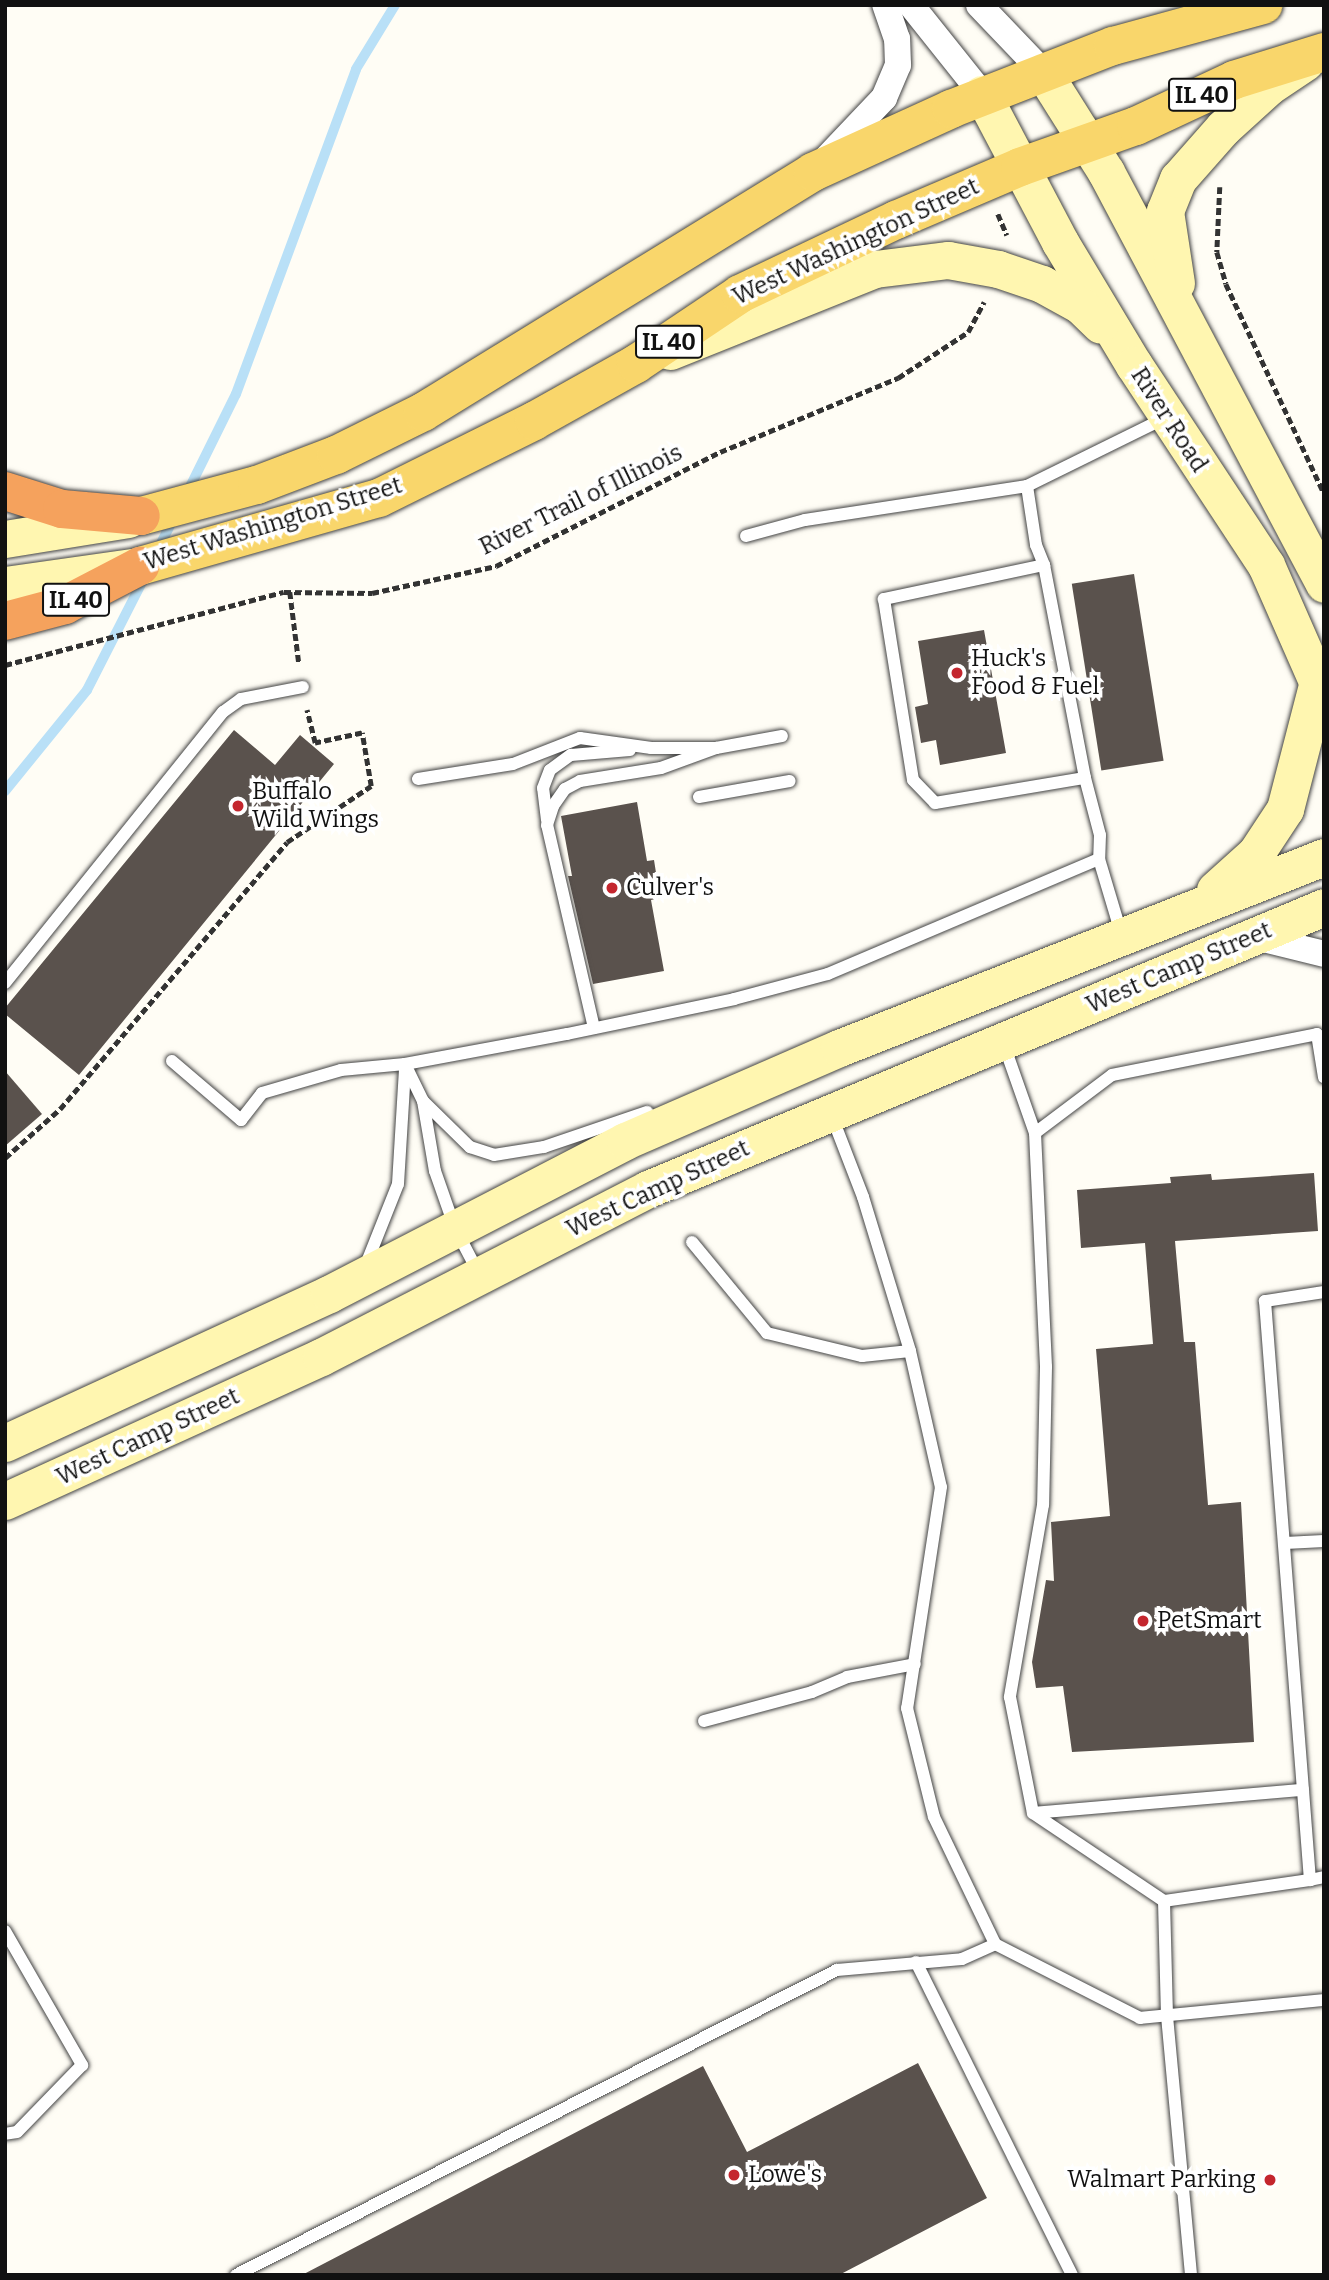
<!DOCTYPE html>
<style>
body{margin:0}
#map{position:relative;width:1329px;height:2280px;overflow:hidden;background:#fffdf5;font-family:Bitter,serif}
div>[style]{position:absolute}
.stream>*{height:10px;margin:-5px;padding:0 5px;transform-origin:5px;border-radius:5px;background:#b9e0f7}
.building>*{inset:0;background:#5a524d;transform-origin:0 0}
.path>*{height:4.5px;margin-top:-2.25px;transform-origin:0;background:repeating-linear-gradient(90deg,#333 0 7px,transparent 0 10.5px)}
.roads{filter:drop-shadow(0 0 2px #444) drop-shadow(0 0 2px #444)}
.lane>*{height:12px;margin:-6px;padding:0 6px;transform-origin:6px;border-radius:6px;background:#fff}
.street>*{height:26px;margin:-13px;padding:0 13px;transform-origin:13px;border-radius:13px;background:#fff}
.secondary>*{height:37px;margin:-18.5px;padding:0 18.5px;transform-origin:18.5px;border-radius:18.5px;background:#fff6b0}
.primary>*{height:38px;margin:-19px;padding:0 19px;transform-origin:19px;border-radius:19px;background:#f9d66b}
.highway>*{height:38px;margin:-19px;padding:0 19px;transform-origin:19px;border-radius:19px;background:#f5a25d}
.dots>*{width:19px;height:19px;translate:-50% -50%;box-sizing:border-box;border:4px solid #fff;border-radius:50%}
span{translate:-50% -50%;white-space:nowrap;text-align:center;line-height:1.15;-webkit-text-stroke:7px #fff;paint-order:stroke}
.shield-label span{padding:2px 5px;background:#fff;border:2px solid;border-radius:5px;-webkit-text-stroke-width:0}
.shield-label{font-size:23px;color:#111;font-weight:700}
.street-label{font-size:24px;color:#111}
.poi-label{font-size:24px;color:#111}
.left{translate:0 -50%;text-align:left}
.right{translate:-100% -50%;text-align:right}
.frame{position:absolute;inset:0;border:7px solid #111;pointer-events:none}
</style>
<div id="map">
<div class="stream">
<div style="left:187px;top:493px;width:110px;rotate:-63.7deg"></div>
<div style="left:236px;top:394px;width:346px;rotate:-69.7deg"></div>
<div style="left:356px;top:69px;width:75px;rotate:-58.6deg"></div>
<div style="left:158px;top:549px;width:34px;rotate:-63deg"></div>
<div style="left:5px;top:791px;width:130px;rotate:-50.9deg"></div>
<div style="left:87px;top:690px;width:126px;rotate:-63deg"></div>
</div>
<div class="building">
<div style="left:1134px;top:574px;width:189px;height:63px;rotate:81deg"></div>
<div style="clip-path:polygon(984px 630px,1006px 753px,940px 765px,936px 740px,921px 743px,915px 707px,928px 704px,918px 641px)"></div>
<div style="clip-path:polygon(234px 730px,275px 765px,300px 735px,334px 764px,79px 1075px,5px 1014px,5px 1008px)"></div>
<div style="clip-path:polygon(637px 802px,647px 861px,654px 860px,660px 898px,651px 900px,664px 971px,593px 984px,568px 876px,572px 876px,561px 816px)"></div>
<div style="clip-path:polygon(5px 1071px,42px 1114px,5px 1146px)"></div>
<div style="clip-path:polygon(1314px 1173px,1318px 1231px,1175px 1241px,1184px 1342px,1195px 1342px,1208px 1505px,1241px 1502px,1254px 1742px,1072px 1752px,1063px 1686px,1036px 1688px,1032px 1662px,1046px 1580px,1054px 1581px,1051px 1522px,1110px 1516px,1096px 1349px,1153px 1344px,1145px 1243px,1081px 1248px,1077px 1190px,1171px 1183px,1170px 1177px,1211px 1174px,1212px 1180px)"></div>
<div style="clip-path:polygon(918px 2063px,987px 2198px,839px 2275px,302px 2275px,703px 2066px,747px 2152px)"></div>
</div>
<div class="path">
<div style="left:1220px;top:187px;width:65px;rotate:92.6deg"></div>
<div style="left:1217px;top:252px;width:33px;rotate:74deg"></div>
<div style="left:1226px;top:284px;width:231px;rotate:64.9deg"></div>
<div style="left:998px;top:214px;width:23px;rotate:67deg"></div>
<div style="left:290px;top:592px;width:72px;rotate:82.8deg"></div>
<div style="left:5px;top:665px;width:288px;rotate:-14.7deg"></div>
<div style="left:284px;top:592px;width:88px;rotate:0.7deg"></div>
<div style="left:372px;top:593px;width:127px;rotate:-12.3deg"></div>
<div style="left:496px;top:566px;width:251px;rotate:-27deg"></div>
<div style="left:720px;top:452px;width:193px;rotate:-22.6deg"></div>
<div style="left:898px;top:378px;width:84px;rotate:-33.3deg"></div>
<div style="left:968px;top:332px;width:34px;rotate:-62deg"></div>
<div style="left:5px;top:1158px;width:74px;rotate:-41.7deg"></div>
<div style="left:60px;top:1109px;width:350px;rotate:-49.6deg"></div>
<div style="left:287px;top:842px;width:101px;rotate:-33.7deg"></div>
<div style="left:371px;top:786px;width:54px;rotate:-99.6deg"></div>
<div style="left:362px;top:733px;width:48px;rotate:168deg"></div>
<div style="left:315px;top:743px;width:34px;rotate:-104deg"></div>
</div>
<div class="roads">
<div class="lane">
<div style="left:1027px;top:486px;width:60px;rotate:81.3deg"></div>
<div style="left:1036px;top:545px;width:22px;rotate:68deg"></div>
<div style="left:1044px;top:565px;width:217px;rotate:79.1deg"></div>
<div style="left:1085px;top:778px;width:59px;rotate:75.3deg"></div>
<div style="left:1100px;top:835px;width:24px;rotate:92deg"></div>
<div style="left:1099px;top:859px;width:77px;rotate:73.4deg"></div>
<div style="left:746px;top:536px;width:61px;rotate:-15.2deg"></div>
<div style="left:805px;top:520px;width:225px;rotate:-8.7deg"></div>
<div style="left:1027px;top:486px;width:156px;rotate:-26.2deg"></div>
<div style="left:1044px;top:565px;width:164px;rotate:168deg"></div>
<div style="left:884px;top:599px;width:183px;rotate:80.9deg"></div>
<div style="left:913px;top:780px;width:32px;rotate:46deg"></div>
<div style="left:935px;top:803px;width:152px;rotate:-9.5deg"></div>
<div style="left:418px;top:779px;width:96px;rotate:-9deg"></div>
<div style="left:513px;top:764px;width:72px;rotate:-21.2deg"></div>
<div style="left:580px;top:738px;width:72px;rotate:8deg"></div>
<div style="left:651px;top:748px;width:65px"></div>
<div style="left:716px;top:748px;width:67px;rotate:-10.3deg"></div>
<div style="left:699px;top:797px;width:92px;rotate:-10deg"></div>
<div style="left:547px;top:820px;width:32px;rotate:-97deg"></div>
<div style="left:543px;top:788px;width:19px;rotate:-69deg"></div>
<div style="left:550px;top:770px;width:26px;rotate:-36deg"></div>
<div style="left:571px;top:755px;width:59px;rotate:-4.8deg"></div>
<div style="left:5px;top:983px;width:348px;rotate:-51.2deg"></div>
<div style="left:223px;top:712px;width:22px;rotate:-36deg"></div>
<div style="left:241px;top:699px;width:63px;rotate:-11deg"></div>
<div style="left:594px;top:1028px;width:208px;rotate:-103deg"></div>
<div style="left:547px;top:825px;width:20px;rotate:-72deg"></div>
<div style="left:553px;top:806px;width:21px;rotate:-55deg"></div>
<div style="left:565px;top:789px;width:17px;rotate:-28deg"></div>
<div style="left:580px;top:781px;width:82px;rotate:-9.1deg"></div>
<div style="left:661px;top:768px;width:59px;rotate:-20deg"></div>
<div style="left:1004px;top:1045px;width:93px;rotate:70.6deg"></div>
<div style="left:1035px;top:1133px;width:96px;rotate:-37deg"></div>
<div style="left:1112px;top:1075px;width:209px;rotate:-11.3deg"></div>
<div style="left:1317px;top:1034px;width:44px;rotate:80.8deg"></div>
<div style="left:172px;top:1061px;width:91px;rotate:40.5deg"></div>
<div style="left:241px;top:1120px;width:34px;rotate:-52deg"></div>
<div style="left:262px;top:1093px;width:82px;rotate:-16.2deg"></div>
<div style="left:341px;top:1070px;width:64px;rotate:-5.4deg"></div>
<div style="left:405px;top:1064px;width:165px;rotate:-10.5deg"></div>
<div style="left:567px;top:1034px;width:171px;rotate:-11.8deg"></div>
<div style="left:734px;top:999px;width:97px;rotate:-14.9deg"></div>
<div style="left:828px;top:974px;width:294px;rotate:-23deg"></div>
<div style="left:405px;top:1064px;width:41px;rotate:64.1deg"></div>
<div style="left:423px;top:1101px;width:71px;rotate:80.3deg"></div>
<div style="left:435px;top:1171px;width:60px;rotate:70.7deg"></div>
<div style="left:455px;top:1228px;width:52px;rotate:62.4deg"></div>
<div style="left:423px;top:1101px;width:66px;rotate:44.4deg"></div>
<div style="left:470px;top:1147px;width:25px;rotate:18deg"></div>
<div style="left:494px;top:1155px;width:51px;rotate:-9.1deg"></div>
<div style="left:544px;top:1147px;width:109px;rotate:-18.8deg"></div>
<div style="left:831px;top:1114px;width:89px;rotate:68.9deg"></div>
<div style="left:863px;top:1197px;width:161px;rotate:73deg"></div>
<div style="left:910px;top:1351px;width:139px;rotate:77.2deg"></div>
<div style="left:941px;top:1487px;width:224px;rotate:98.7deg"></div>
<div style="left:907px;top:1708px;width:112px;rotate:76.1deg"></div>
<div style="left:934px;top:1817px;width:141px;rotate:64.3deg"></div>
<div style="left:1035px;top:1133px;width:234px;rotate:87.3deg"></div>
<div style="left:1046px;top:1367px;width:138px;rotate:91.2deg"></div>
<div style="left:1043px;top:1505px;width:195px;rotate:99.8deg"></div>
<div style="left:1010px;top:1697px;width:118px;rotate:78.8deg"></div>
<div style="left:1033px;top:1813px;width:158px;rotate:33.9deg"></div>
<div style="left:1164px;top:1901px;width:115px;rotate:88.5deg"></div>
<div style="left:1167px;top:2016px;width:260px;rotate:84.7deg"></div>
<div style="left:692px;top:1242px;width:118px;rotate:50.5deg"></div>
<div style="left:767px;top:1333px;width:98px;rotate:13.6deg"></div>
<div style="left:862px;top:1356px;width:48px;rotate:-5.9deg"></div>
<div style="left:365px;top:1267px;width:89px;rotate:-68.3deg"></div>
<div style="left:398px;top:1184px;width:116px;rotate:-86.5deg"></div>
<div style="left:1324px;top:1292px;width:60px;rotate:171.3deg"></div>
<div style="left:1265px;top:1301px;width:581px;rotate:85.56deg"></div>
<div style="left:1310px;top:1880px;width:14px;rotate:-12deg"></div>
<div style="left:1285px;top:1543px;width:39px;rotate:-3deg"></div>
<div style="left:704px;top:1721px;width:112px;rotate:-15deg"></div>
<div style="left:812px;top:1692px;width:38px;rotate:-23deg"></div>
<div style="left:847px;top:1677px;width:69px;rotate:-10.8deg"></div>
<div style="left:1033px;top:1813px;width:271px;rotate:-4.9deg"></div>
<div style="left:1164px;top:1901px;width:148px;rotate:-8.2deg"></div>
<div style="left:5px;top:1931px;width:155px;rotate:60.1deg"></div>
<div style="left:82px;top:2065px;width:93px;rotate:134.1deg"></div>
<div style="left:17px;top:2132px;width:12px;rotate:171deg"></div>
<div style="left:916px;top:1962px;width:350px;rotate:63.5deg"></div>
<div style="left:236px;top:2275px;width:674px;rotate:-26.91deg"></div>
<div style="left:837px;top:1970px;width:125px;rotate:-5deg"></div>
<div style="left:962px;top:1959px;width:36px;rotate:-24deg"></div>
<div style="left:995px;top:1944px;width:163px;rotate:27deg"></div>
<div style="left:1140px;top:2018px;width:185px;rotate:-5.6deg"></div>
</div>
<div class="street">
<div style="left:911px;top:5px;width:114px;rotate:51.4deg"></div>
<div style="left:979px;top:5px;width:93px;rotate:46.3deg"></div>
<div style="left:827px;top:158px;width:83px;rotate:-46.5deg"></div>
<div style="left:884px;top:98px;width:36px;rotate:-67deg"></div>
<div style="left:898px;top:65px;width:26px;rotate:-92deg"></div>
<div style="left:897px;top:39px;width:36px;rotate:-109deg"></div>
<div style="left:1255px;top:937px;width:71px;rotate:13.8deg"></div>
</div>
<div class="secondary">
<div style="left:1043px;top:72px;width:118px;rotate:57.8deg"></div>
<div style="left:1106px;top:172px;width:466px;rotate:62.1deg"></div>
<div style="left:982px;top:94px;width:167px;rotate:62.2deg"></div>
<div style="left:1060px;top:242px;width:144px;rotate:59deg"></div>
<div style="left:1134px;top:365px;width:240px;rotate:56.6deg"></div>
<div style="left:1266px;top:565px;width:144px;rotate:66.3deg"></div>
<div style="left:1176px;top:283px;width:73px;rotate:-98.7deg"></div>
<div style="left:1165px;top:211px;width:35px;rotate:-68deg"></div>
<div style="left:1178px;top:179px;width:68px;rotate:-48.6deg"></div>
<div style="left:1223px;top:128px;width:61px;rotate:-42.3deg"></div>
<div style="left:1268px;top:87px;width:45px;rotate:-34deg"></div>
<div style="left:670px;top:351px;width:221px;rotate:-21.8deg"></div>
<div style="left:875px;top:269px;width:74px;rotate:-7deg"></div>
<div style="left:948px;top:260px;width:51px;rotate:10.2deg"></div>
<div style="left:998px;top:269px;width:46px;rotate:18.8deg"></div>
<div style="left:1042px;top:284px;width:43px;rotate:28.9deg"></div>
<div style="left:1080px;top:305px;width:28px;rotate:44deg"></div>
<div style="left:5px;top:539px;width:125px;rotate:-9.2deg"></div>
<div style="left:5px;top:585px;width:128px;rotate:-8.1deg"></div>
<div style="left:1215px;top:890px;width:55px;rotate:-42.1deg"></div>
<div style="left:1256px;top:853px;width:53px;rotate:-56.6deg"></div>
<div style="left:1285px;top:809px;width:132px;rotate:-75.5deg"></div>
<div style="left:5px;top:1443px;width:357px;rotate:-24.7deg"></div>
<div style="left:329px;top:1294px;width:333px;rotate:-27.3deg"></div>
<div style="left:625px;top:1141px;width:233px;rotate:-23.5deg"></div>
<div style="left:839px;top:1048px;width:521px;rotate:-21.5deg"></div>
<div style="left:5px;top:1501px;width:347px;rotate:-24.5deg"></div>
<div style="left:321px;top:1357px;width:368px;rotate:-27.2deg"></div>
<div style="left:648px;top:1189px;width:732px;rotate:-22.64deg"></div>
</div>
<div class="primary">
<div style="left:141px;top:516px;width:120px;rotate:-15deg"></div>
<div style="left:257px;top:485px;width:85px;rotate:-20.8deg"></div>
<div style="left:336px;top:455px;width:97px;rotate:-26.3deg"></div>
<div style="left:423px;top:412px;width:458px;rotate:-31.6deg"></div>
<div style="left:813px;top:172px;width:152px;rotate:-24.5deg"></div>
<div style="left:951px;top:109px;width:174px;rotate:-21.3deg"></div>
<div style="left:1113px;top:46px;width:156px;rotate:-15.3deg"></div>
<div style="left:140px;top:566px;width:248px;rotate:-15.9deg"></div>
<div style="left:379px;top:498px;width:173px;rotate:-26.4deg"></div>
<div style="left:534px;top:421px;width:117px;rotate:-29.2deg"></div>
<div style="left:636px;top:364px;width:125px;rotate:-33.9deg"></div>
<div style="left:740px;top:294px;width:173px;rotate:-25.4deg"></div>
<div style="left:896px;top:220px;width:135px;rotate:-23.1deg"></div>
<div style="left:1020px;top:167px;width:123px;rotate:-19.5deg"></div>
<div style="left:1136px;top:126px;width:108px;rotate:-25.1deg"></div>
<div style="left:1234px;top:80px;width:94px;rotate:-17.3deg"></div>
</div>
<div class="highway">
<div style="left:5px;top:491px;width:60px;rotate:17.5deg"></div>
<div style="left:62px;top:509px;width:79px;rotate:5.1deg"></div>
<div style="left:5px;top:621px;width:62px;rotate:-14.9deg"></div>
<div style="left:65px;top:605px;width:85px;rotate:-27.5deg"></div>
</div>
</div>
<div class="dots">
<div style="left:957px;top:673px;background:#c4262e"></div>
<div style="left:238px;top:806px;background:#c4262e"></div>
<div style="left:612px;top:888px;background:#c4262e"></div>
<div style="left:1143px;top:1621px;background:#c4262e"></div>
<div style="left:734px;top:2175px;background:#c4262e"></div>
<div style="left:1270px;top:2180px;background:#c4262e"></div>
</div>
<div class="shield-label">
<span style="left:1202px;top:95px">IL 40</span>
<span style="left:669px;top:342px">IL 40</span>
<span style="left:76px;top:600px">IL 40</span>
</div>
<div class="street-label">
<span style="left:856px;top:242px;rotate:-25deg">West Washington Street</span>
<span style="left:1169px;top:420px;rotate:57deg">River Road</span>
<span style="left:581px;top:500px;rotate:-26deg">River Trail of Illinois</span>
<span style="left:273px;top:524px;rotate:-17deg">West Washington Street</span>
<span style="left:1179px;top:968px;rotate:-23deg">West Camp Street</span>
<span style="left:658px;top:1189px;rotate:-25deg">West Camp Street</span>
<span style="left:148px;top:1437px;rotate:-25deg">West Camp Street</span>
</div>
<div class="poi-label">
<span class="left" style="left:971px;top:673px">Huck's<br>Food &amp; Fuel</span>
<span class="left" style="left:252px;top:806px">Buffalo<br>Wild Wings</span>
<span class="left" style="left:626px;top:888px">Culver's</span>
<span class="left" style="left:1157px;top:1621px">PetSmart</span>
<span class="left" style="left:748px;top:2175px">Lowe's</span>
<span class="right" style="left:1256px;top:2180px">Walmart Parking</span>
</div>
<div class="frame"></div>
</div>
